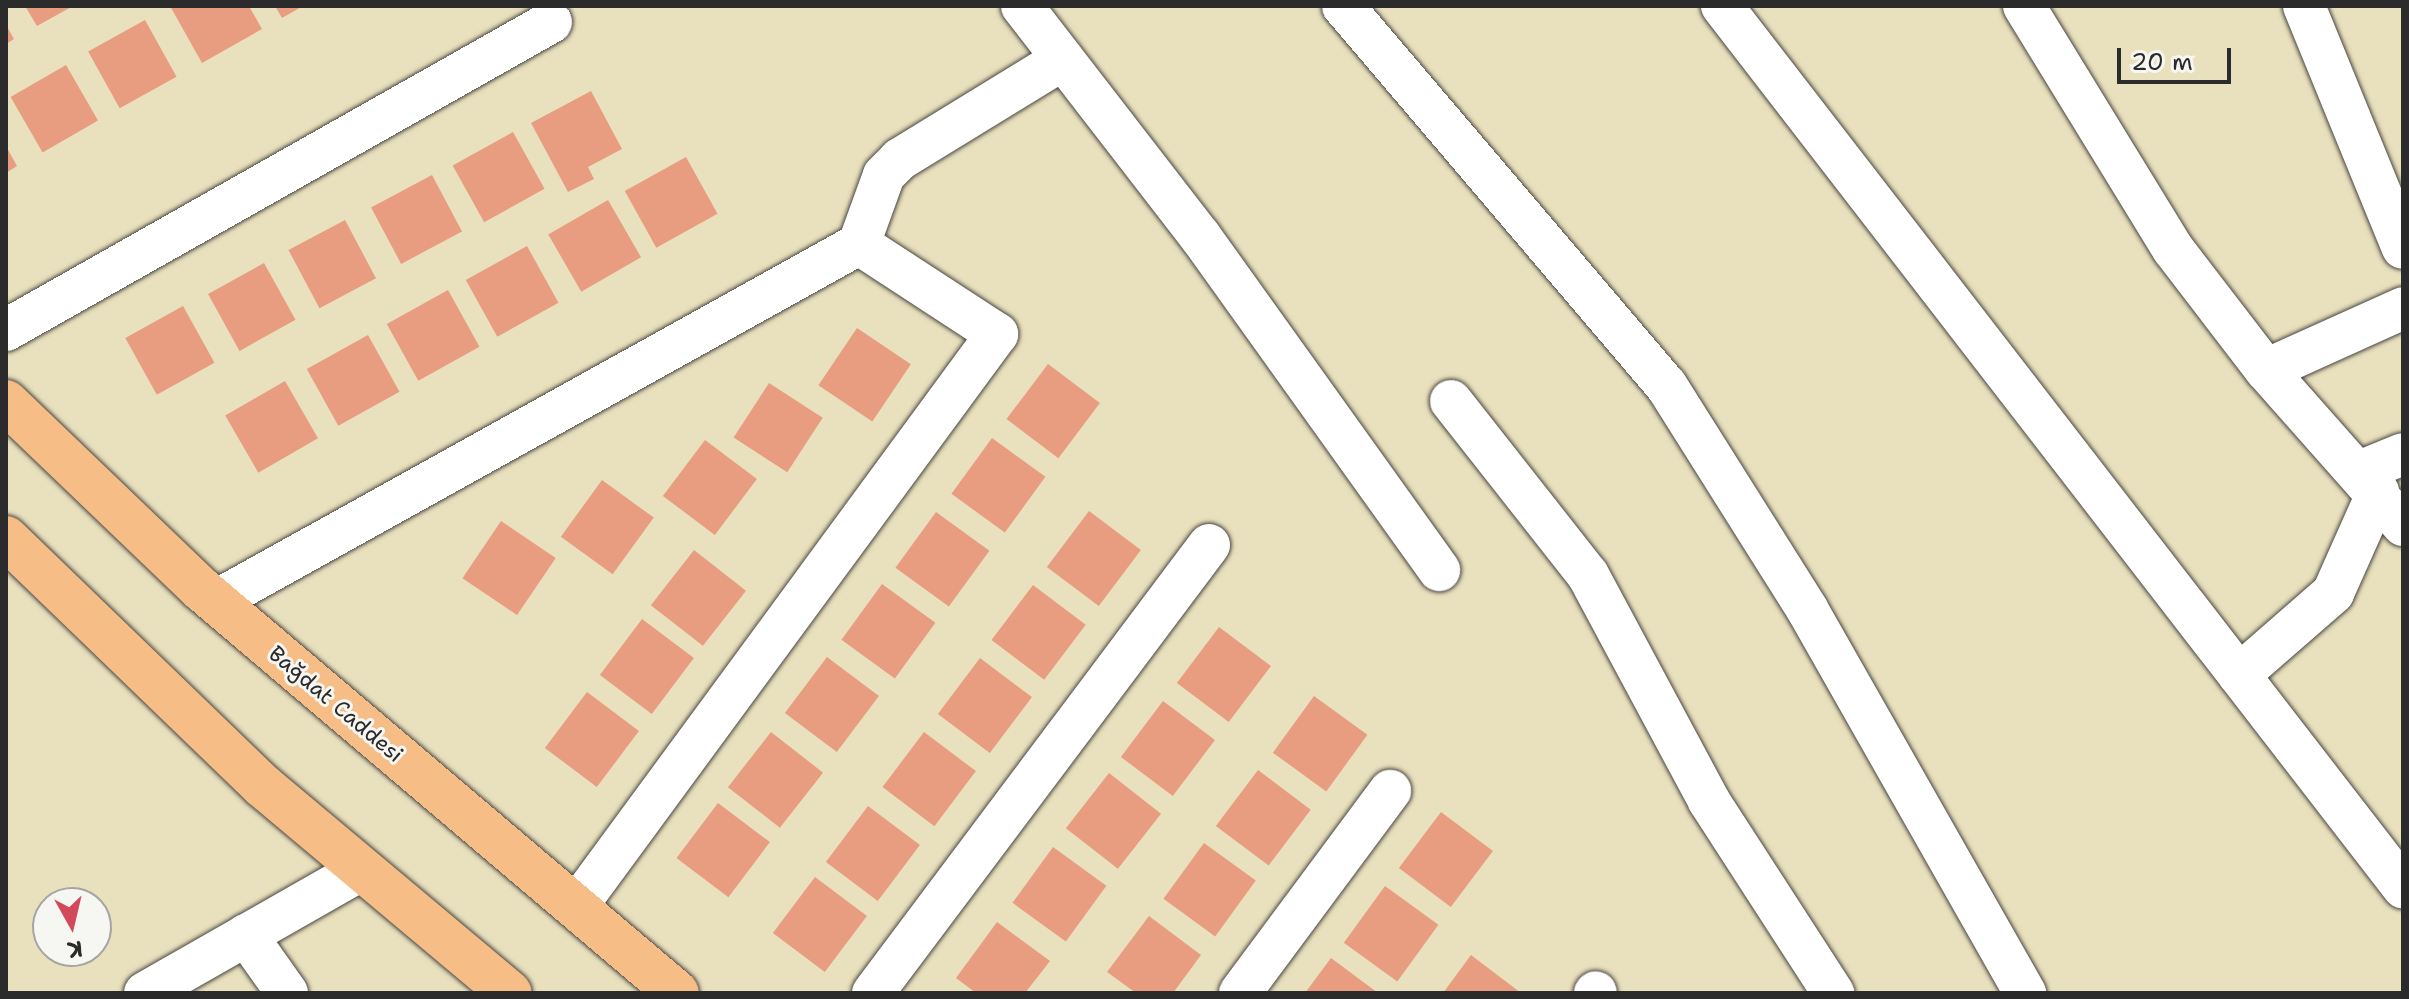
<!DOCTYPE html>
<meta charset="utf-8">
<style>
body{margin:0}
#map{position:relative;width:2409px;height:999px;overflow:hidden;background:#e9e0bd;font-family:"Shantell Sans",sans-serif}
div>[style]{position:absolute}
.building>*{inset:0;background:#e89d81;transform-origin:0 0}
.roads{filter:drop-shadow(0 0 2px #484641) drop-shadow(0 0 2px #484641)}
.minor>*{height:42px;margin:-21px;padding:0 21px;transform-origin:21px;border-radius:21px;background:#fff}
.major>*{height:44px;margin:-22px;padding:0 22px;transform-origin:22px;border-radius:22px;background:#f6be86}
span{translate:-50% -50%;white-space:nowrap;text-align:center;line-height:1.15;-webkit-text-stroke:6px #f6f6f2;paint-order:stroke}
.street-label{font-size:22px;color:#2b2b2b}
.frame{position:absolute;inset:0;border:8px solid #2b2b2b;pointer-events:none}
.north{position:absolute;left:32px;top:887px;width:80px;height:80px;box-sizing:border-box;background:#f6f6f2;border:2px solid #a5a5a2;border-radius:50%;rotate:172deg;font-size:22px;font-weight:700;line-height:32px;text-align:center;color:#2b2b2b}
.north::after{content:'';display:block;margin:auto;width:28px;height:36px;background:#d1495b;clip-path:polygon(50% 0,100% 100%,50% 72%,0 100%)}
.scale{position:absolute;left:2117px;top:48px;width:114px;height:36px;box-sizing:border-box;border:4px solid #2b2b2b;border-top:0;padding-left:10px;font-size:24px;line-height:28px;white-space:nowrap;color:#2b2b2b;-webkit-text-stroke:6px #f6f6f2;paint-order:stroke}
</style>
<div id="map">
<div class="building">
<div style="clip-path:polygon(25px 6px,73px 6px,37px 26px)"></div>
<div style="clip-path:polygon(170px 6px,249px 6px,262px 29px,202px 63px)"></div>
<div style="clip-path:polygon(275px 6px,303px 6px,282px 18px)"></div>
<div style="left:145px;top:20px;width:65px;height:65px;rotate:61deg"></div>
<div style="clip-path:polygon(6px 25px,14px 39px,6px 44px)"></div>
<div style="left:66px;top:65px;width:64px;height:64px;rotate:60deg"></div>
<div style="clip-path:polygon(591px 91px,622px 149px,588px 167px,594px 179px,568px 192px,531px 123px)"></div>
<div style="left:513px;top:132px;width:65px;height:69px;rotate:61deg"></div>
<div style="clip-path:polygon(6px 146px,17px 166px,6px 173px)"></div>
<div style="left:686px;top:157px;width:65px;height:70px;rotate:61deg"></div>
<div style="left:432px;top:175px;width:64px;height:69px;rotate:62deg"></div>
<div style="left:608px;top:200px;width:66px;height:69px;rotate:60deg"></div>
<div style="left:345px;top:220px;width:66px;height:64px;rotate:62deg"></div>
<div style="left:527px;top:246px;width:65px;height:70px;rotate:61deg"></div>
<div style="left:264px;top:263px;width:65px;height:64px;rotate:61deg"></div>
<div style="left:448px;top:290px;width:65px;height:70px;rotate:61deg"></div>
<div style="left:183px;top:306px;width:65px;height:66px;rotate:61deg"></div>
<div style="left:857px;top:328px;width:65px;height:69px;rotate:34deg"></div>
<div style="left:368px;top:335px;width:65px;height:70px;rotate:61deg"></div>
<div style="left:1048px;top:364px;width:65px;height:69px;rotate:37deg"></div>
<div style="left:285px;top:381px;width:66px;height:69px;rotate:60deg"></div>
<div style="left:769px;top:383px;width:64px;height:65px;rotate:33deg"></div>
<div style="left:992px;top:438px;width:66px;height:69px;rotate:36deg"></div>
<div style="left:705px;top:440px;width:65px;height:70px;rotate:37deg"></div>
<div style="left:602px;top:480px;width:64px;height:70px;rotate:36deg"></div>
<div style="left:1089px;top:511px;width:65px;height:70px;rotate:37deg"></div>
<div style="left:936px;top:512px;width:66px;height:69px;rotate:36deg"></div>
<div style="left:501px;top:521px;width:66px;height:69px;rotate:34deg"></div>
<div style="left:694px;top:550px;width:66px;height:70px;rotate:38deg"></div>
<div style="left:882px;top:584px;width:66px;height:69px;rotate:36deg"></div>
<div style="left:1033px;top:585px;width:66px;height:69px;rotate:37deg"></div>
<div style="left:642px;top:619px;width:65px;height:70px;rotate:37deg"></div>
<div style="left:1219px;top:627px;width:65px;height:70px;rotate:37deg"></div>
<div style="left:827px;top:657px;width:65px;height:70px;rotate:37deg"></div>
<div style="left:980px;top:658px;width:65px;height:70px;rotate:37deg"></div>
<div style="left:587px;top:692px;width:65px;height:70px;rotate:37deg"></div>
<div style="left:1314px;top:696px;width:66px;height:70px;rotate:36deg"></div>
<div style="left:1163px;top:701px;width:65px;height:70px;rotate:37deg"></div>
<div style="left:771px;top:732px;width:66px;height:70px;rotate:38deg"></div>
<div style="left:924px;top:732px;width:65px;height:69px;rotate:37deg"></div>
<div style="left:1258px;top:770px;width:66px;height:70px;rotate:37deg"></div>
<div style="left:1109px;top:773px;width:66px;height:70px;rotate:38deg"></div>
<div style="left:718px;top:803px;width:65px;height:69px;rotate:37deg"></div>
<div style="left:868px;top:806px;width:65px;height:70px;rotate:37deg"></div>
<div style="left:1441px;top:812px;width:65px;height:70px;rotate:37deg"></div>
<div style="left:1204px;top:843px;width:64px;height:69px;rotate:36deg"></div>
<div style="left:1053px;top:847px;width:66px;height:69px;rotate:36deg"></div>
<div style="left:815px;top:877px;width:65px;height:70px;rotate:37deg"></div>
<div style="left:1385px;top:886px;width:66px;height:70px;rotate:36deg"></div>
<div style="clip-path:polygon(1149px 916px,1201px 955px,1173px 993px,1136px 993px,1107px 972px)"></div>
<div style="clip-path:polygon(997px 922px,1050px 961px,1025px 993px,976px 993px,956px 978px)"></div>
<div style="clip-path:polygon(1471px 955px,1521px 993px,1443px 993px)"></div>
<div style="clip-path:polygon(1331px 958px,1378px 993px,1305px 993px)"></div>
</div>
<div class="roads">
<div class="minor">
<div style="left:1022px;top:6px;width:291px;rotate:52.3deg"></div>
<div style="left:1200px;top:236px;width:411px;rotate:54.4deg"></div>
<div style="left:1343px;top:6px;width:498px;rotate:49.6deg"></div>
<div style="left:1666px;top:385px;width:265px;rotate:57.8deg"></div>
<div style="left:1807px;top:609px;width:442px;rotate:60.4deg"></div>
<div style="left:1722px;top:6px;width:1114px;rotate:52.3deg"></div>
<div style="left:2024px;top:6px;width:285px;rotate:58.5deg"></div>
<div style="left:2173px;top:249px;width:153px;rotate:52.5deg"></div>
<div style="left:2266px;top:370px;width:207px;rotate:48.5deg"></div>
<div style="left:2304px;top:6px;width:261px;rotate:67.8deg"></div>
<div style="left:859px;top:244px;width:73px;rotate:-70.1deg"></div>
<div style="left:884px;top:175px;width:23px;rotate:-45deg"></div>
<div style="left:900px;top:159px;width:191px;rotate:-31.5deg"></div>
<div style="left:6px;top:330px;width:626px;rotate:-29.47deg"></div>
<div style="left:2266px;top:370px;width:150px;rotate:-24.3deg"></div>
<div style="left:1451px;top:401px;width:221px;rotate:51.8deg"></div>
<div style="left:1588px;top:575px;width:256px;rotate:61.8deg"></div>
<div style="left:1709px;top:801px;width:229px;rotate:57.1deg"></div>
<div style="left:2362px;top:471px;width:44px;rotate:-22.5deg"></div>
<div style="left:216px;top:601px;width:735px;rotate:-29.04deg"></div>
<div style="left:859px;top:244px;width:165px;rotate:33.1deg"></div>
<div style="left:997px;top:334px;width:711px;rotate:126.31deg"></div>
<div style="left:2239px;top:675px;width:125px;rotate:-41.1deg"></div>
<div style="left:2333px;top:593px;width:111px;rotate:-66deg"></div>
<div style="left:246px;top:935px;width:71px;rotate:54.7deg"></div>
<div style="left:145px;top:993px;width:250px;rotate:-29.7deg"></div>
<div style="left:873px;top:993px;width:560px;rotate:-53.13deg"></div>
<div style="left:1240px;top:993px;width:252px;rotate:-53.4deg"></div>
<div style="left:1595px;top:993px;width:1px;rotate:-45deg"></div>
</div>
<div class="major">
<div style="left:6px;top:402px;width:270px;rotate:43.8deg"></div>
<div style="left:201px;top:589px;width:624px;rotate:40.32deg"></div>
<div style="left:6px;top:538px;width:357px;rotate:44deg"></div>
<div style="left:263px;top:786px;width:322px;rotate:40deg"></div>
</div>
</div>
<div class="street-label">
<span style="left:336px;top:704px;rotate:40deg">Bağdat Caddesi</span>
</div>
<div class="frame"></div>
<div class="north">K</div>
<div class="scale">20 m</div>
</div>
